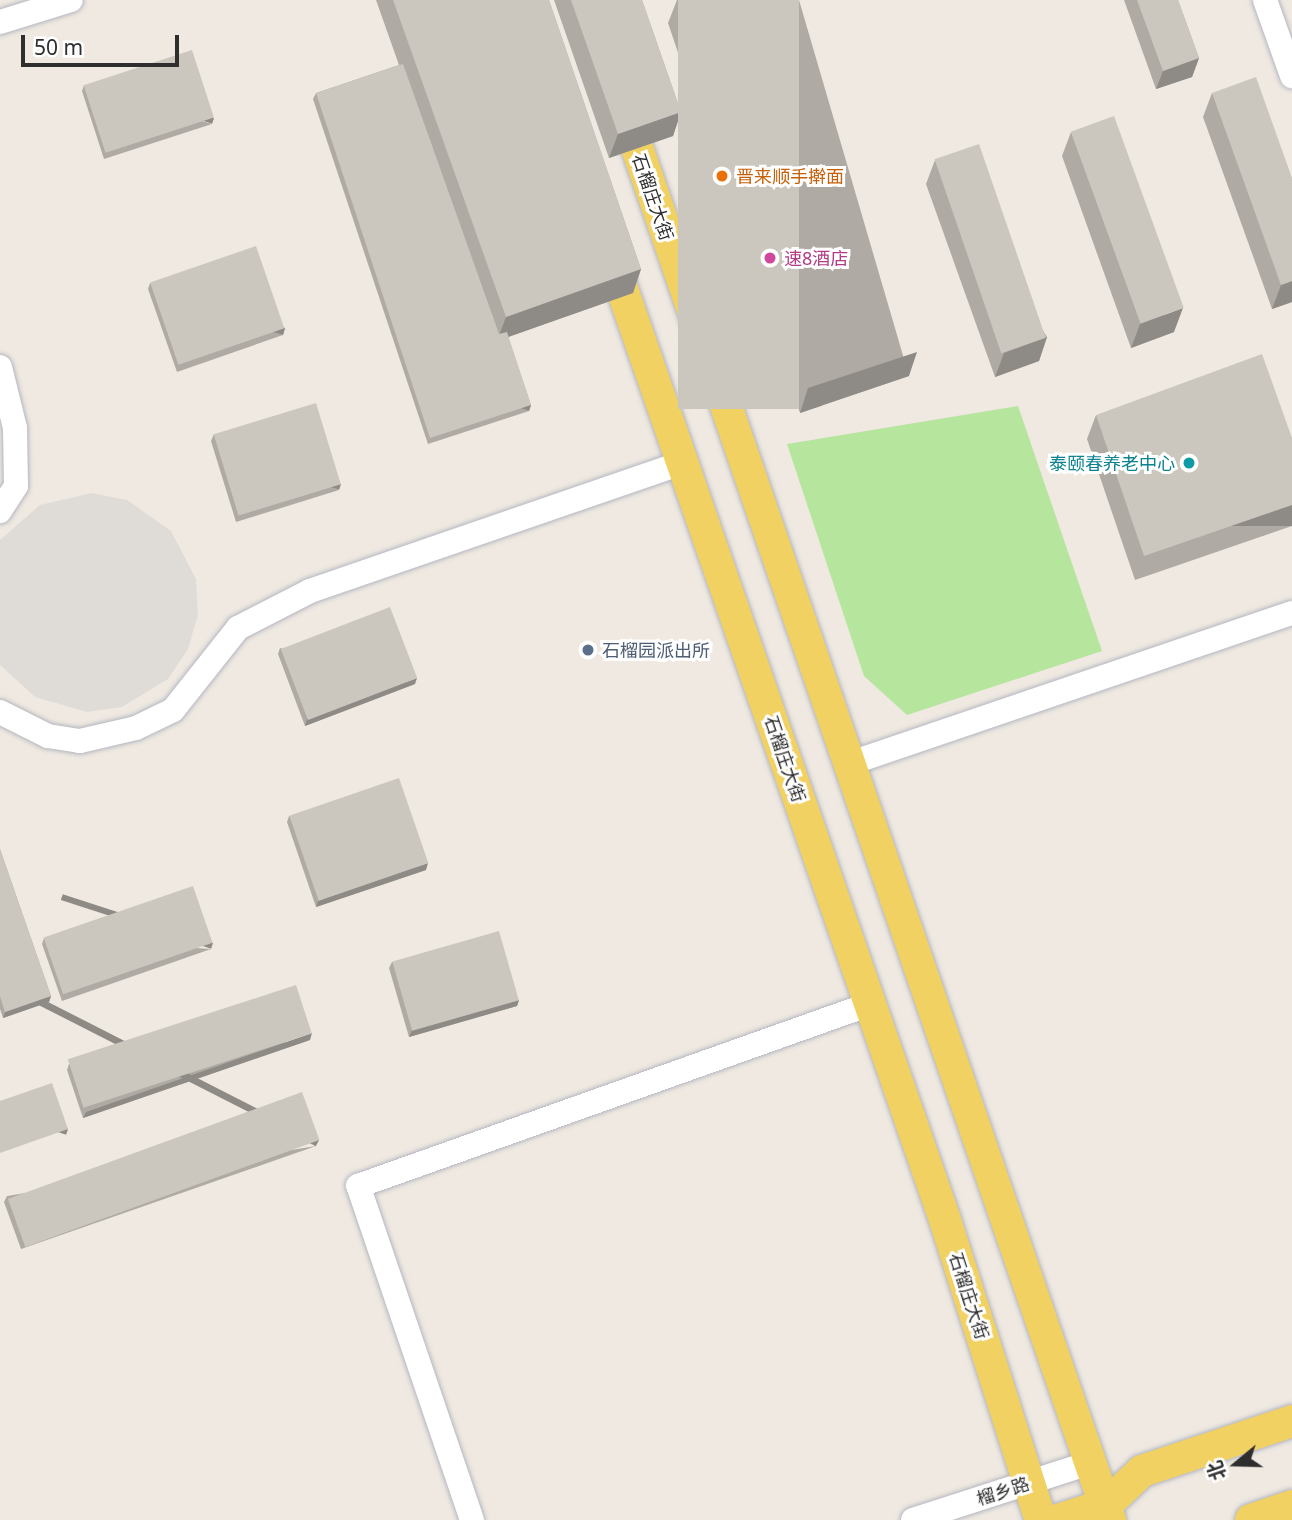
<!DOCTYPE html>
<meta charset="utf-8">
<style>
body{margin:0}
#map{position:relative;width:1292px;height:1520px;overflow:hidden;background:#efe9e1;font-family:"Noto Sans","Noto Sans SC",sans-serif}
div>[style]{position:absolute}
.green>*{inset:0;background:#b6e59e}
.plaza>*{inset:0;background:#dfdcd8}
.roads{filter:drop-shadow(0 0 2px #b4b7c1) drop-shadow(0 0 2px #b4b7c1)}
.minor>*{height:24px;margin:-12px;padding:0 12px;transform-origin:12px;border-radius:12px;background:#fff}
.major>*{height:32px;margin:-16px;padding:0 16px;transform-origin:16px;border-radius:16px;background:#f2d163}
.wall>*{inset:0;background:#afaba4}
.shaded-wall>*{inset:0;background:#8e8b86;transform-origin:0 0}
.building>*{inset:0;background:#cbc7bf;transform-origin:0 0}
.dots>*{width:19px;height:19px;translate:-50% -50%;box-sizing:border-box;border:4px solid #fff;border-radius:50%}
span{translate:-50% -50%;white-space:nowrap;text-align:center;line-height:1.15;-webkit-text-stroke:6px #fff;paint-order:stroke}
.food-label{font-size:18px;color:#c56008}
.left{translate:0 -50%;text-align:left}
.street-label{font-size:18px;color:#2e2e2e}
.hotel-label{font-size:18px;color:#b23c85}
.culture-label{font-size:18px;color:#0d838f}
.right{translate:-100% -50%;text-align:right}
.service-label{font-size:18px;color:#4e5e75}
.north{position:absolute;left:1201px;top:1429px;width:70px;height:70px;-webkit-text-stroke:5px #fff;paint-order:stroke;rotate:251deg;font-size:19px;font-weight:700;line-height:28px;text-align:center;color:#2e2e2e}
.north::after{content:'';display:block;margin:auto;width:24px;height:32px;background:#2e2e2e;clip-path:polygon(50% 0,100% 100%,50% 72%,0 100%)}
.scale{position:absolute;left:21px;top:35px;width:158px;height:32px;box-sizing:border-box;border:4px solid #2e2e2e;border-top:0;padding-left:9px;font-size:21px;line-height:24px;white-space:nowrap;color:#2e2e2e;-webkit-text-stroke:5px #fff;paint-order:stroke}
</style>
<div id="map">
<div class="green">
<div style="clip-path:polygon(1018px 406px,1102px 651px,907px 715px,864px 676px,787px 444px)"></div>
</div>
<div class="plaza">
<div style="clip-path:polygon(92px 493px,127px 500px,171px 531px,196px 579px,198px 615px,188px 649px,168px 679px,122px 707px,87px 712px,35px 697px,0 665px,0 540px,40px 505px)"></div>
</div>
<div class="roads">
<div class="minor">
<div style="left:1265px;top:0;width:81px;rotate:70.4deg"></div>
<div style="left:0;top:22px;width:74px;rotate:-17.2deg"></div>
<div style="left:0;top:367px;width:63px;rotate:76.2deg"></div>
<div style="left:15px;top:428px;width:58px;rotate:89deg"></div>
<div style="left:16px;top:486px;width:30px;rotate:123deg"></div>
<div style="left:0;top:712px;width:54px;rotate:26.6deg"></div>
<div style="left:48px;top:736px;width:32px;rotate:9deg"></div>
<div style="left:80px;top:741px;width:57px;rotate:-13.1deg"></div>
<div style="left:136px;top:728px;width:41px;rotate:-25.9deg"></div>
<div style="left:173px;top:710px;width:105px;rotate:-51.6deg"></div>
<div style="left:238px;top:628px;width:81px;rotate:-27.2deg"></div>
<div style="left:310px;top:591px;width:393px;rotate:-19deg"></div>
<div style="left:848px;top:764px;width:469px;rotate:-18.8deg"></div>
<div style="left:472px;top:1520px;width:353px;rotate:-108.8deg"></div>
<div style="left:358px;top:1186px;width:543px;rotate:-19.57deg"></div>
<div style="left:913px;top:1520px;width:189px;rotate:-17.9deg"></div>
</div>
<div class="major">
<div style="left:623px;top:107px;width:1495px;rotate:70.98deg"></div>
<div style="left:611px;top:257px;width:1019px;rotate:70.87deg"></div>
<div style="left:945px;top:1220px;width:315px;rotate:72.3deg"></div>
<div style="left:1058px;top:1520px;width:52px;rotate:-18.1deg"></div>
<div style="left:1107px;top:1504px;width:48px;rotate:-43.3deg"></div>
<div style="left:1142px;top:1471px;width:158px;rotate:-18.4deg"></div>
<div style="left:1251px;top:1520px;width:43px;rotate:-18.9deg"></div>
</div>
</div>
<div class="wall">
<div style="clip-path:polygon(376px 0,549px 0,641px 269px,633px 293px,508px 337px,531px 405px,529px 411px,428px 444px,313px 99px,316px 93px,399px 65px)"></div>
<div style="clip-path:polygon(554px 0,642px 0,681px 112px,673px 136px,609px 158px)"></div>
<div style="clip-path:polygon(677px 0,799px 0,909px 376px,800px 413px,668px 23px)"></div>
<div style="clip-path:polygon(1124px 0,1178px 0,1199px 58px,1192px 77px,1156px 89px)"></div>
<div style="clip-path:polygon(84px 85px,212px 124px,104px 159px,82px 91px)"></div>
<div style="clip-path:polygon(1212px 93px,1292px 178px,1292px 302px,1272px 309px,1203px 117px)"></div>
<div style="clip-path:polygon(1071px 132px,1174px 332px,1131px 348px,1062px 156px)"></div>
<div style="clip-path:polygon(935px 160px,1047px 337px,1039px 361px,995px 377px,926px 184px)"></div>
<div style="clip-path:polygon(150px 283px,285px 328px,283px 335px,177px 372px,148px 289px)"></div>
<div style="clip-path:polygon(1096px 415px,1292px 438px,1292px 526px,1135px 580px,1087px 439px)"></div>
<div style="clip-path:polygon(214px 434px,339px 490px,236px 522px,211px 441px)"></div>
<div style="clip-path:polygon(280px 648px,415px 684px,305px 726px,278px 654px)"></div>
<div style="clip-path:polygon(289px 816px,426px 870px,316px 907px,287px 822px)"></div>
<div style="clip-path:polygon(0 849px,51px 996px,49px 1002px,3px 1018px,0 1009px)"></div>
<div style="clip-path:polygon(44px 938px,211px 949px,62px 1001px,42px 944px)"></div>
<div style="clip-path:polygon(392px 962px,519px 1000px,517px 1006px,409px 1037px,389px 968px)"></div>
<div style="clip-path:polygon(310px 1040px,83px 1118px,67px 1070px,69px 1064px)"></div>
<div style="clip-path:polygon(316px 1146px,21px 1249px,4px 1202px,7px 1196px)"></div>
</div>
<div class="shaded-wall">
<div style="clip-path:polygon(1199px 58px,1192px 77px,1156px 89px,1163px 71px)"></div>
<div style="clip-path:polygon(681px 112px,673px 136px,609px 158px,618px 134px)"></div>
<div style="left:214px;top:118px;width:6px;height:114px;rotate:108deg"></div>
<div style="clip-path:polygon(641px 269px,633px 293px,497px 341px,506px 317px)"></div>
<div style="clip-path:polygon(1292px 281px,1292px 302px,1272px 309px,1281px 285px)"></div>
<div style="clip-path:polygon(1183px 308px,1174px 332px,1131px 348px,1140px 324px)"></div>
<div style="left:285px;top:328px;width:7px;height:112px;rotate:106deg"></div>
<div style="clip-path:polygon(1047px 337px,1039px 361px,995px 377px,1004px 353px)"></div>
<div style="clip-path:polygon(917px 352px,909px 376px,800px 413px,808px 388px)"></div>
<div style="left:531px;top:405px;width:6px;height:106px;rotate:108deg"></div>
<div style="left:341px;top:484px;width:6px;height:107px;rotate:108deg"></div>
<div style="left:1292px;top:505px;width:21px;height:157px;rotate:90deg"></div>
<div style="clip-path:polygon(417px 678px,415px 684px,305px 726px,307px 719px)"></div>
<div style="clip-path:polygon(428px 863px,426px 870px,316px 907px,318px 901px)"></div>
<div style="left:213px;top:943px;width:6px;height:158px;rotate:108deg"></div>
<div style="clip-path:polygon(51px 996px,49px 1002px,3px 1018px,5px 1012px)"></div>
<div style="clip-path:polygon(519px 1000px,517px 1006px,409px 1037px,412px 1030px)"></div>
<div style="clip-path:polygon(312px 1033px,310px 1040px,83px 1118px,86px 1112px)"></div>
<div style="left:68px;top:1129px;width:6px;height:72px;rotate:108deg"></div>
<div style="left:319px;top:1140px;width:7px;height:313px;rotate:117deg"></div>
</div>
<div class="building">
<div style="clip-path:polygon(393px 0,549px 0,641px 269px,506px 317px)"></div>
<div style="clip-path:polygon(571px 0,642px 0,681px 112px,618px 134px)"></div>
<div style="left:678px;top:0;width:121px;height:409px"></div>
<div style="clip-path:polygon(1137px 0,1178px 0,1199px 58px,1163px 71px)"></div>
<div style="left:192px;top:50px;width:71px;height:114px;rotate:72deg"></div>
<div style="clip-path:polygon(403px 64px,499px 334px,507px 332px,531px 405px,430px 438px,316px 93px)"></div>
<div style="clip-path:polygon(1256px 77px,1292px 178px,1292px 281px,1281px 285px,1212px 93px)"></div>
<div style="left:1114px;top:116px;width:204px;height:46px;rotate:70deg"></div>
<div style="left:979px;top:144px;width:205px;height:47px;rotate:71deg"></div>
<div style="left:256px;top:246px;width:87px;height:112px;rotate:71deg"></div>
<div style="clip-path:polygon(1262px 354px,1292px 438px,1292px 505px,1144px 556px,1096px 415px)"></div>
<div style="left:316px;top:403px;width:85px;height:107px;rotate:73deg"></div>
<div style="left:390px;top:607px;width:76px;height:117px;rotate:69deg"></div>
<div style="left:399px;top:778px;width:90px;height:116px;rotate:71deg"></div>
<div style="clip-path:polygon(0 849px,51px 996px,5px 1012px,0 996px)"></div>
<div style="left:193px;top:886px;width:60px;height:158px;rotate:71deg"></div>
<div style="left:499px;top:931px;width:72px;height:111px;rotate:74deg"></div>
<div style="left:296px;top:985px;width:51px;height:240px;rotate:72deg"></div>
<div style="clip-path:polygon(52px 1083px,68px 1129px,0 1153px,0 1101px)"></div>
<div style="left:302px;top:1092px;width:51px;height:313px;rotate:70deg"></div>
</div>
<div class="dots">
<div style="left:722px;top:176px;background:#e8710a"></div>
<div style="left:770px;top:258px;background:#d1479c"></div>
<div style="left:1189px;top:463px;background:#0f9aa8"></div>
<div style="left:588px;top:650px;background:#5c6f8a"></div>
</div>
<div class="food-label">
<span class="left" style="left:736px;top:176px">晋来顺手擀面</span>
</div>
<div class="street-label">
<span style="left:653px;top:197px;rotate:71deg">石榴庄大街</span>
<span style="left:785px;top:759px;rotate:71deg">石榴庄大街</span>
<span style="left:969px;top:1296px;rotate:72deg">石榴庄大街</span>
<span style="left:1003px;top:1491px;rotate:-18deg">榴乡路</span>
</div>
<div class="hotel-label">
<span class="left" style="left:784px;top:258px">速8酒店</span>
</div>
<div class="culture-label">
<span class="right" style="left:1175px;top:463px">泰颐春养老中心</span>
</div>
<div class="service-label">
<span class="left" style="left:602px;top:650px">石榴园派出所</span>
</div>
<div class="north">北</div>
<div class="scale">50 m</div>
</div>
